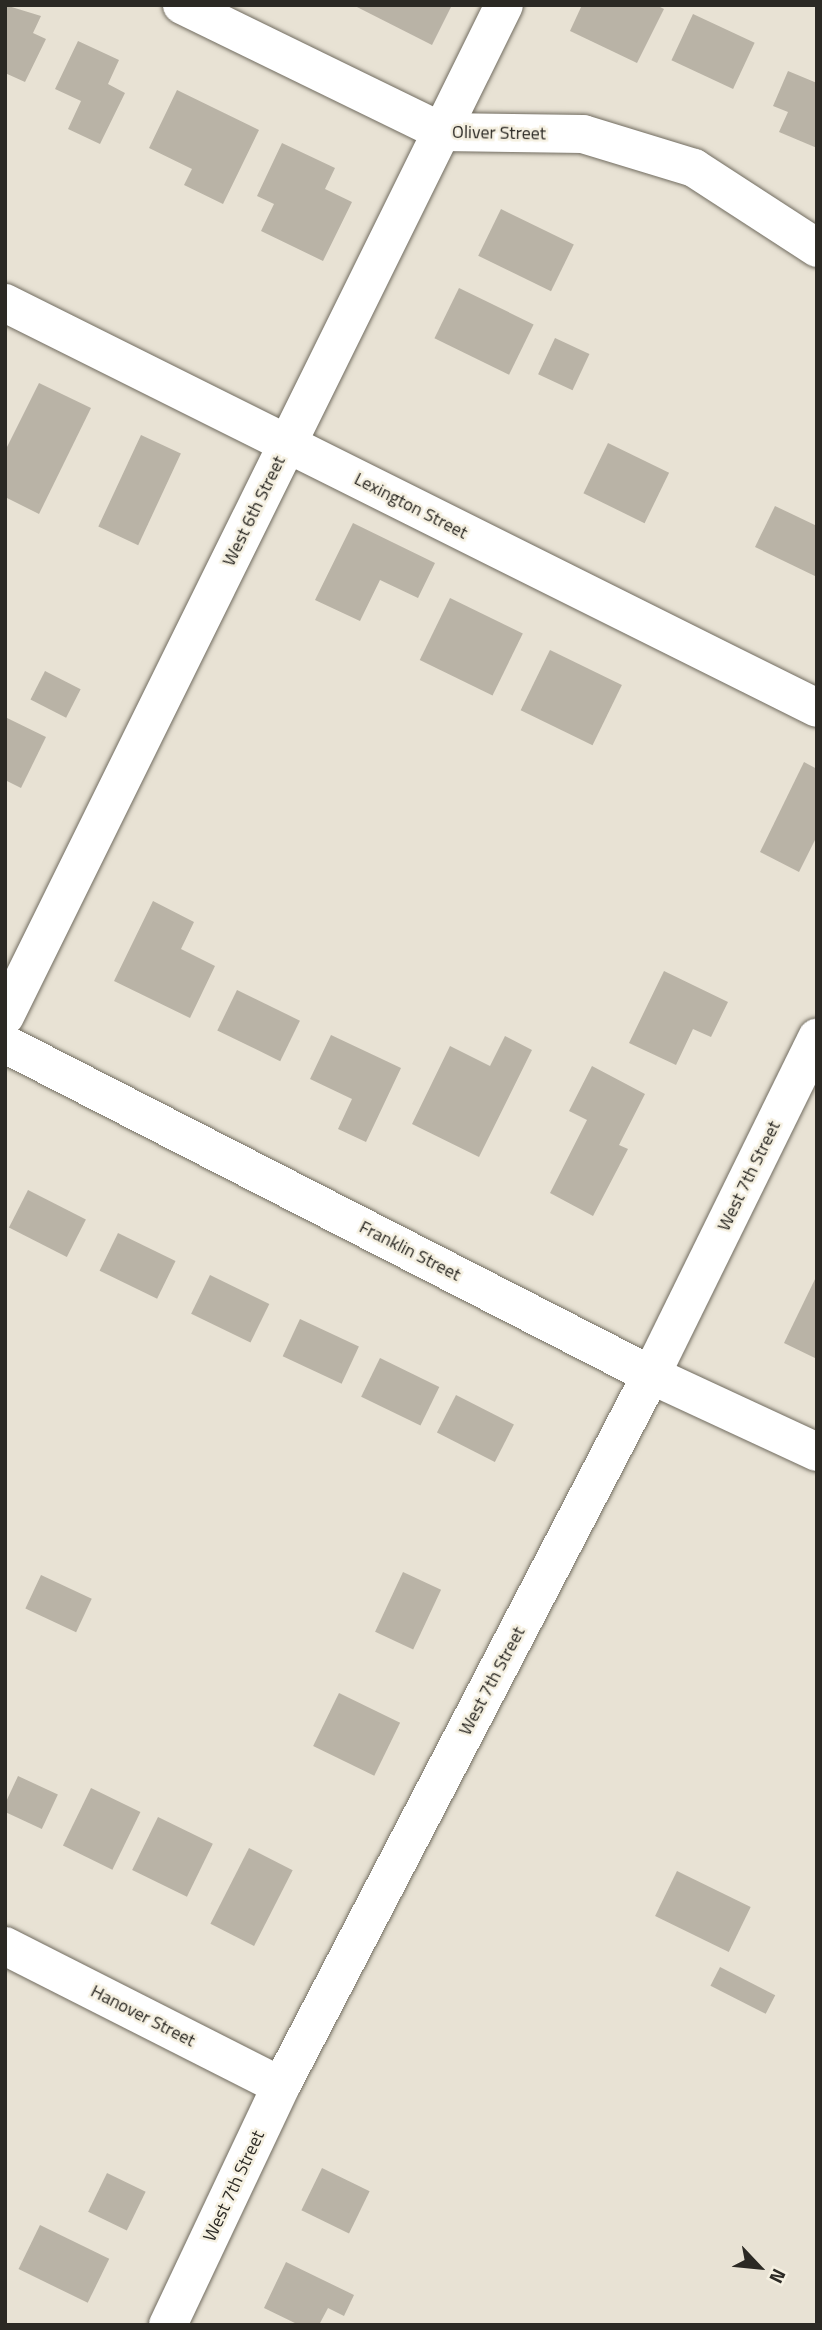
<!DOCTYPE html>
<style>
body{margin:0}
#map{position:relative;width:822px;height:2330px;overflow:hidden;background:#e8e2d4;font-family:"Titillium Web",sans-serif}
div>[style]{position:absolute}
.building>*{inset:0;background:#b9b3a6;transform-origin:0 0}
.roads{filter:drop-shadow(0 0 2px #716c60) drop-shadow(0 0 2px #716c60)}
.minor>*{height:38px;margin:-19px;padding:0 19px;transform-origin:19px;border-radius:19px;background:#fff}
span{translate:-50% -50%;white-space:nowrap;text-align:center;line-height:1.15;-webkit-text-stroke:5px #f5f0e1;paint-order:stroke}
.street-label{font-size:18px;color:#2b2924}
.frame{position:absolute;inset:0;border:7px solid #2b2924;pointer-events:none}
.north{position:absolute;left:724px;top:2232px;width:70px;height:70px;-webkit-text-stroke:5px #f5f0e1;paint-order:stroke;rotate:116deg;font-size:19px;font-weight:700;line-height:28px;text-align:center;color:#2b2924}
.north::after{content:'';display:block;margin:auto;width:24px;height:32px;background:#2b2924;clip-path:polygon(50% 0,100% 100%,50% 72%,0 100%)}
</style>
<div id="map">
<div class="building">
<div style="clip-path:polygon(5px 5px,41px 16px,33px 33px,46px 39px,25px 82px,5px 73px)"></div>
<div style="clip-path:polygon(353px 5px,452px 5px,432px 45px)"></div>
<div style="clip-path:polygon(582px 5px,656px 5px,664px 9px,637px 63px,570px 31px)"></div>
<div style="left:693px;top:14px;width:68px;height:51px;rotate:25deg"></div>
<div style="clip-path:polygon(78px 41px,119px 60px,108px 84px,125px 93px,100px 144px,68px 129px,81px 101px,55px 89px)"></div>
<div style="clip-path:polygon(788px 71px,817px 83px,817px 148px,779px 132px,788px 112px,773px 106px)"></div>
<div style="clip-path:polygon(177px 90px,259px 130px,223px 204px,184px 185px,192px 169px,149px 148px)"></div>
<div style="clip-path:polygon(282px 143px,335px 168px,325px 189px,352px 202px,323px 261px,261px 231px,274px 204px,257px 196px)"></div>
<div style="left:501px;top:209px;width:81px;height:52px;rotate:26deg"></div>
<div style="left:459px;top:288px;width:83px;height:56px;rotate:26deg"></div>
<div style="left:555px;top:338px;width:38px;height:40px;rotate:25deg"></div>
<div style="clip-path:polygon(39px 383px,91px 408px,39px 514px,5px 497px,5px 451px)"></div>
<div style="left:141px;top:435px;width:44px;height:101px;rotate:25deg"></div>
<div style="left:608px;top:443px;width:68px;height:56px;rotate:26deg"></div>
<div style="clip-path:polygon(775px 506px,817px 526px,817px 577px,755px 547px)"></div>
<div style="clip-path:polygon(353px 523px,435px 563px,418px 598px,380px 580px,360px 621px,315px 600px)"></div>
<div style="left:450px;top:598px;width:81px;height:69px;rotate:26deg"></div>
<div style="left:550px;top:650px;width:80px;height:67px;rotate:26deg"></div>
<div style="left:45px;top:671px;width:40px;height:32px;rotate:27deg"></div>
<div style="clip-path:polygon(5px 717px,46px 737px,21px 788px,5px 780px)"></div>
<div style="clip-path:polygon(804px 762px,817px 769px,817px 836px,799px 872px,760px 852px)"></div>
<div style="clip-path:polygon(153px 901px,194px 922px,181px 949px,215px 966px,190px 1018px,114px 981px)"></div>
<div style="clip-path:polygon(664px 971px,728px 1002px,711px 1037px,693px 1029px,676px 1065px,629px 1043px)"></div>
<div style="left:237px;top:990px;width:70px;height:45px;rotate:26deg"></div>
<div style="clip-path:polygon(331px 1035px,401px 1068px,366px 1142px,338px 1129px,352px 1099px,310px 1079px)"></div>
<div style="clip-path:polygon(505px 1036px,532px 1050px,479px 1157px,412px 1124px,450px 1046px,490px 1066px)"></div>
<div style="clip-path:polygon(592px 1066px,645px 1094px,619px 1145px,628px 1149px,593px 1216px,550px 1193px,587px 1120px,569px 1111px)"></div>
<div style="left:28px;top:1190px;width:65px;height:42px;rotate:27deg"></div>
<div style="left:118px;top:1233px;width:64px;height:42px;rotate:26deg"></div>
<div style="left:210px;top:1275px;width:66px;height:43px;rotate:26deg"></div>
<div style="clip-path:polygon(817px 1275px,817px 1359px,784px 1343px)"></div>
<div style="left:300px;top:1319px;width:65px;height:41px;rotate:25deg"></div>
<div style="left:380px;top:1358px;width:66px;height:43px;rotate:26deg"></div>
<div style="left:456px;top:1395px;width:65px;height:42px;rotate:27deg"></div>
<div style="left:403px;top:1572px;width:42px;height:66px;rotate:25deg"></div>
<div style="left:41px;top:1575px;width:56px;height:37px;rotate:25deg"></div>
<div style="left:339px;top:1693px;width:68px;height:59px;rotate:26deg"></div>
<div style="left:18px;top:1776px;width:44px;height:38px;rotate:25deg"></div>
<div style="left:91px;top:1788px;width:55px;height:64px;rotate:26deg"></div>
<div style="left:158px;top:1817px;width:61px;height:59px;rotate:26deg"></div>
<div style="left:249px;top:1848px;width:49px;height:85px;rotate:27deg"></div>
<div style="left:677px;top:1871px;width:82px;height:50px;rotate:26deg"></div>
<div style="left:720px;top:1967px;width:62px;height:21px;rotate:27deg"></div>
<div style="left:322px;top:2168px;width:53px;height:47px;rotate:26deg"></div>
<div style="left:107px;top:2173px;width:43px;height:43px;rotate:26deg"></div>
<div style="left:40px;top:2225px;width:77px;height:49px;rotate:26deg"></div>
<div style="clip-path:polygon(286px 2262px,354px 2295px,344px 2316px,328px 2308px,319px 2325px,299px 2325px,264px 2308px)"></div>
</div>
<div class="roads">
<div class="minor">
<div style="left:182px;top:5px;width:289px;rotate:26deg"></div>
<div style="left:442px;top:132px;width:141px;rotate:0.8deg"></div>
<div style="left:583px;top:134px;width:116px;rotate:17deg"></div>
<div style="left:694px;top:168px;width:147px;rotate:33deg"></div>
<div style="left:5px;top:303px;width:907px;rotate:26.51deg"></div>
<div style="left:5px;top:1016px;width:1127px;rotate:-63.73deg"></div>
<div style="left:5px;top:1044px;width:726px;rotate:27.13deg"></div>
<div style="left:651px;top:1375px;width:183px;rotate:24.9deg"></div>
<div style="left:5px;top:1946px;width:309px;rotate:26.9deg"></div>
<div style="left:168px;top:2325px;width:264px;rotate:-64.7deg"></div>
<div style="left:281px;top:2086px;width:802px;rotate:-62.51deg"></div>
<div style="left:651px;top:1375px;width:376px;rotate:-63.8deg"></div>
</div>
</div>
<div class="street-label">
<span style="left:499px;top:133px;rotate:1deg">Oliver Street</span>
<span style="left:411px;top:506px;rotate:27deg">Lexington Street</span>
<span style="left:254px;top:511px;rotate:-64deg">West 6th Street</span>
<span style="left:749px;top:1176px;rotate:-64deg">West 7th Street</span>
<span style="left:410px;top:1251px;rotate:27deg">Franklin Street</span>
<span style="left:492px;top:1681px;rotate:-62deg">West 7th Street</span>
<span style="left:143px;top:2016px;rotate:27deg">Hanover Street</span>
<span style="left:234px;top:2186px;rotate:-65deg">West 7th Street</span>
</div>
<div class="frame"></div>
<div class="north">N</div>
</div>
